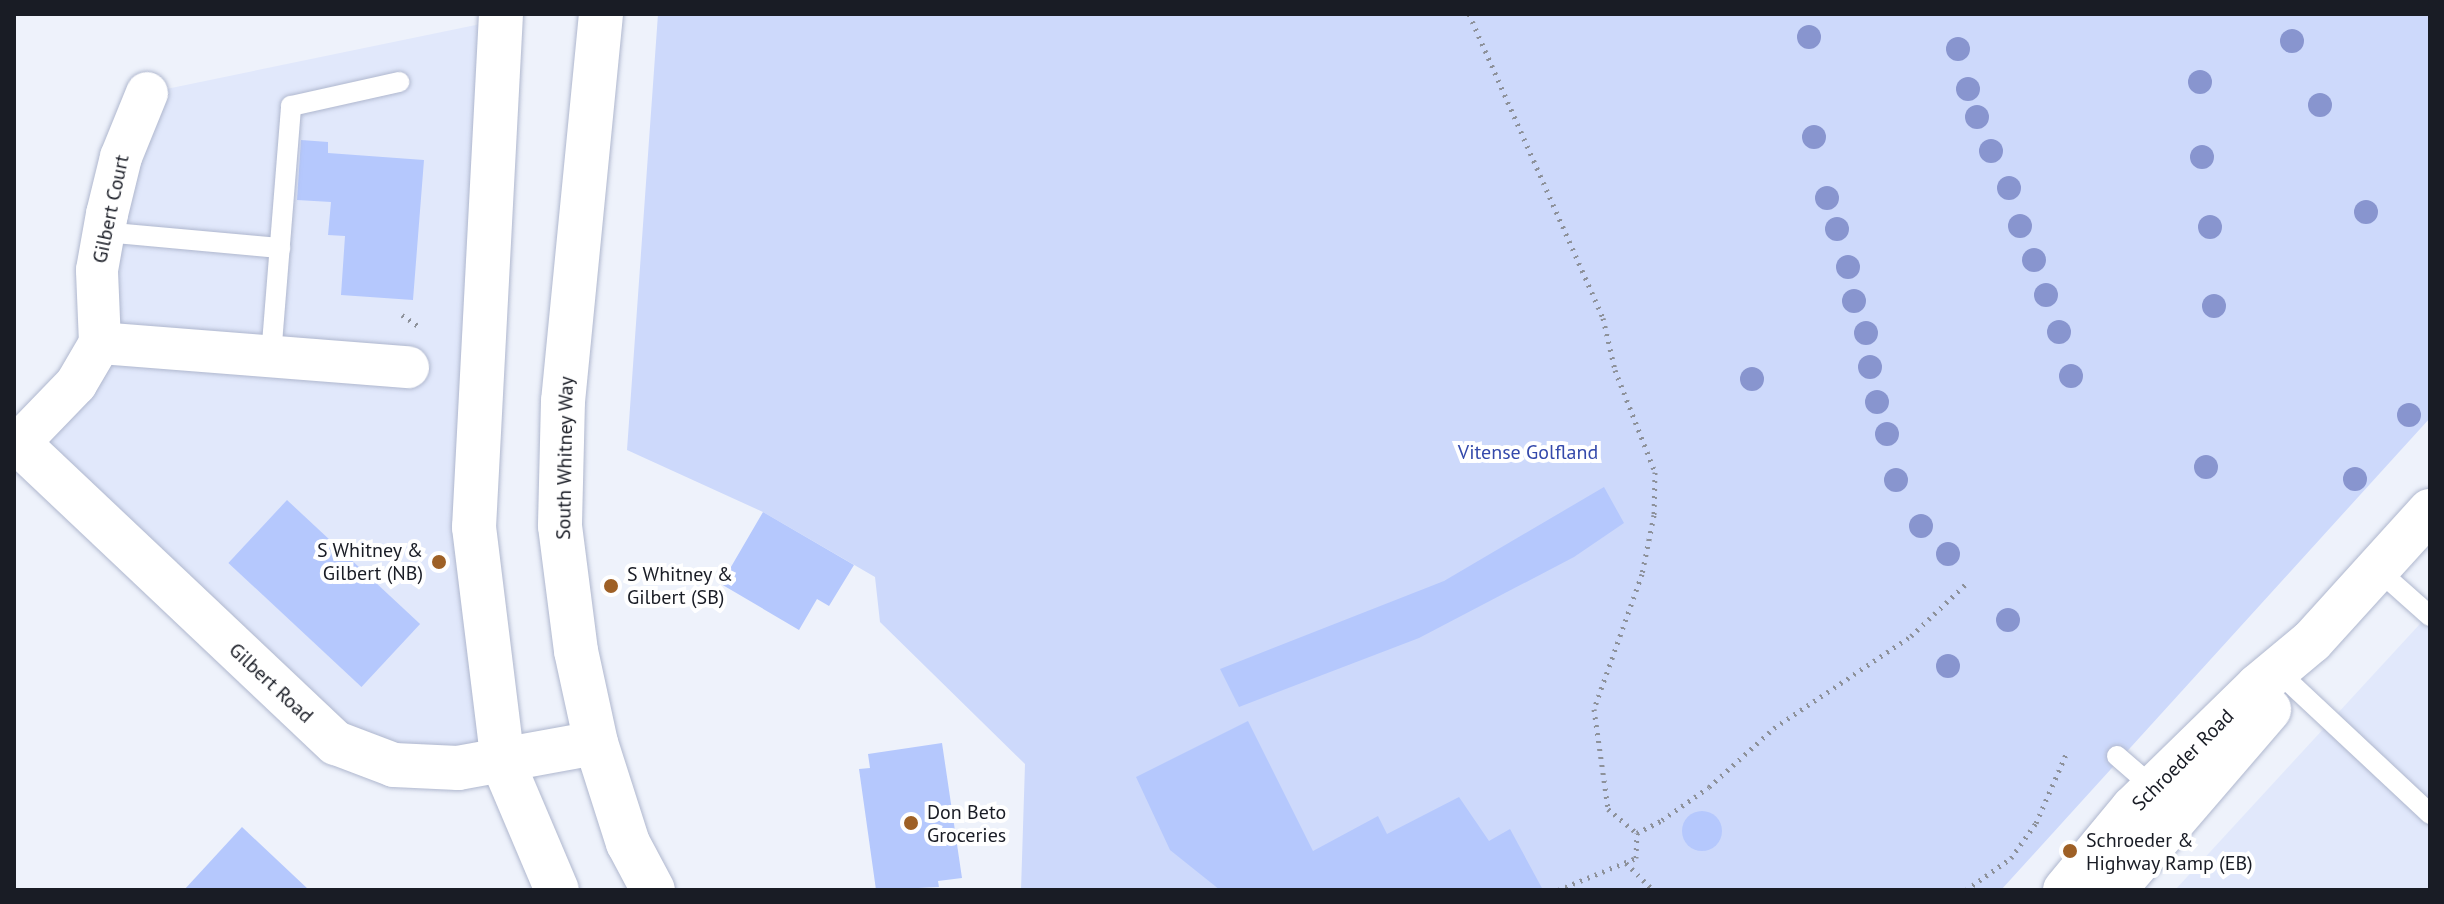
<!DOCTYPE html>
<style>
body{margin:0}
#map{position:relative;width:2444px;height:904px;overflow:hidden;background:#eef2fb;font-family:"PT Sans",sans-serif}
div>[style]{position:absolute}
.built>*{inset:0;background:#e1e8fb}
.green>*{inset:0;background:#cdd9fb}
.building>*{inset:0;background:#b5c8fd;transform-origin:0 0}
.round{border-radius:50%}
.path>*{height:5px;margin-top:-2.5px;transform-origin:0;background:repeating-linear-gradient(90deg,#8d919a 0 2px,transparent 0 8px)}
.roads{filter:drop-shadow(0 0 2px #afb7ce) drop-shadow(0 0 2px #afb7ce)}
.service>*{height:20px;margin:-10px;padding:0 10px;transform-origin:10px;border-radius:10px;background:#fff}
.minor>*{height:42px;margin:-21px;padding:0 21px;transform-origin:21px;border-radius:21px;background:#fff}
.tertiary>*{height:44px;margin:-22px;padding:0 22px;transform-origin:22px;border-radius:22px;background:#fff}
.secondary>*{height:44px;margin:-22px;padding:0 22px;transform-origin:22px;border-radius:22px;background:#fff}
.trees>*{width:24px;height:24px;margin:-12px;border-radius:50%;background:#8895cf}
.dots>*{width:22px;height:22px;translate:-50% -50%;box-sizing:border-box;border:4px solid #fff;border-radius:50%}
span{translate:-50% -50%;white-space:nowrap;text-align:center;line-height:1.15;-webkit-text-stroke:8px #fff;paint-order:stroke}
.street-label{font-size:20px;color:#191c25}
.park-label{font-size:20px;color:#3449ab}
.poi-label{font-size:20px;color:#191c25}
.right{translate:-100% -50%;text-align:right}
.left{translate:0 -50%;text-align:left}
.frame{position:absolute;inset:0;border:16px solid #191c25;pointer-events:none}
</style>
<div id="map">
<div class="built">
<div style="clip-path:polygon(500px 20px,481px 329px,503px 763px,394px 765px,19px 443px,76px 384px,147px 93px)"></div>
<div style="clip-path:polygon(2430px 613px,2430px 890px,2175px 890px)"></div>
</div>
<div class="green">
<div style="clip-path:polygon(658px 14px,2430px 14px,2430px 418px,2001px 890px,1021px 890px,1025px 764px,880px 622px,875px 577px,763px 512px,627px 450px)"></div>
</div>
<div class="building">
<div style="clip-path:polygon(301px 140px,328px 142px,328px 153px,424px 160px,413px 300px,341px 295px,345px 236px,328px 235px,331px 202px,297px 200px)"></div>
<div style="clip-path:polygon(1604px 487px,1624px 523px,1574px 557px,1419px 638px,1239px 707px,1220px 669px,1444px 581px)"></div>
<div style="left:287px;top:500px;width:182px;height:86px;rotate:43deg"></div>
<div style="clip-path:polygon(763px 512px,854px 565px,829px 606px,817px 599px,799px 630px,721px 584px)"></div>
<div style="clip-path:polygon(1248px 721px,1313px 851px,1378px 816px,1387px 834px,1459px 797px,1489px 841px,1510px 829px,1543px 890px,1220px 890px,1170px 850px,1136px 777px)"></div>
<div style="clip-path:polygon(942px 743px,962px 878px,938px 881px,939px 887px,876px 890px,859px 769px,870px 768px,868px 754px)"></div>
<div class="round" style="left:1682px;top:811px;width:40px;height:40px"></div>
<div style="clip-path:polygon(242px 827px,309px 890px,184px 890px)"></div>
</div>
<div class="path">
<div style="left:1469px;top:14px;width:332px;rotate:66.2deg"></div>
<div style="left:1603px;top:318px;width:53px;rotate:77deg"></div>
<div style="left:1615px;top:370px;width:110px;rotate:68.6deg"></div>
<div style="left:1655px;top:472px;width:43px;rotate:91.3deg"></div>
<div style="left:1654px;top:515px;width:60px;rotate:101.5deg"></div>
<div style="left:1642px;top:574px;width:143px;rotate:109.6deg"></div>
<div style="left:1594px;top:709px;width:101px;rotate:82deg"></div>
<div style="left:1608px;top:809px;width:38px;rotate:40deg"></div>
<div style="left:1637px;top:833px;width:28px;rotate:-27deg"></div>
<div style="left:1662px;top:820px;width:57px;rotate:-35.1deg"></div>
<div style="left:1709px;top:787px;width:88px;rotate:-42.2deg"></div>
<div style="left:1774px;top:728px;width:165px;rotate:-33.9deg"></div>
<div style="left:1911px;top:636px;width:79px;rotate:-43.5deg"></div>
<div style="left:402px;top:315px;width:23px;rotate:34deg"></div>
<div style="left:1626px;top:863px;width:38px;rotate:45deg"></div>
<div style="left:1558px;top:890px;width:84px;rotate:-22.3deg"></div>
<div style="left:1636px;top:858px;width:25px;rotate:-88deg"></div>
<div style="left:1966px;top:890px;width:55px;rotate:-35.4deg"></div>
<div style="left:2011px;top:858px;width:43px;rotate:-54.5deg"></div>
<div style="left:2036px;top:823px;width:77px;rotate:-66.4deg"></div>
</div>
<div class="roads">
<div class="service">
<div style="left:104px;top:232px;width:177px;rotate:5.2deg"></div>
<div style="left:271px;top:356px;width:251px;rotate:-85.4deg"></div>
<div style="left:291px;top:106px;width:111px;rotate:-12.5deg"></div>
<div style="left:2377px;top:569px;width:71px;rotate:41.6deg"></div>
<div style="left:2288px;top:681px;width:195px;rotate:43.1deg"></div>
<div style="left:2117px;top:756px;width:49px;rotate:40.9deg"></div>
</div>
<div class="minor">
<div style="left:100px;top:343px;width:309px;rotate:4.5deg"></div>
<div style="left:19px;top:443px;width:82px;rotate:-46deg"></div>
<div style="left:76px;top:384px;width:48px;rotate:-59.7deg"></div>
<div style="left:100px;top:343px;width:73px;rotate:-92.4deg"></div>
<div style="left:97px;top:270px;width:57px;rotate:-79.9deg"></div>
<div style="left:107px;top:214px;width:59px;rotate:-76.2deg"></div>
<div style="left:121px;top:157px;width:69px;rotate:-67.9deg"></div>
</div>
<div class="tertiary">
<div style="left:14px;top:439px;width:443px;rotate:43.4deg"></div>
<div style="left:336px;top:743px;width:62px;rotate:20.8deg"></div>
<div style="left:394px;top:765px;width:64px;rotate:2.7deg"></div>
<div style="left:458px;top:768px;width:140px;rotate:-10.3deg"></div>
<div style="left:2065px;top:890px;width:107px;rotate:-50.3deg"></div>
<div style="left:2133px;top:808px;width:175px;rotate:-44.3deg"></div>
<div style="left:2258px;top:686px;width:70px;rotate:-39.8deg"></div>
<div style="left:2312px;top:641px;width:176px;rotate:-47.8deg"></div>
<div style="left:2114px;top:890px;width:238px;rotate:-49.3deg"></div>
</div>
<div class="secondary">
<div style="left:501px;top:14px;width:514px;rotate:93.01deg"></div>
<div style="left:474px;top:527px;width:238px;rotate:83deg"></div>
<div style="left:503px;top:763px;width:138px;rotate:67deg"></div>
<div style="left:601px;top:14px;width:389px;rotate:95.6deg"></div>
<div style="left:563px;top:401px;width:125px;rotate:91.4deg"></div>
<div style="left:560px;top:526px;width:126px;rotate:82.7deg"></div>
<div style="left:576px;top:651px;width:94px;rotate:77.7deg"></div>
<div style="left:596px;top:743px;width:105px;rotate:72.3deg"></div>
<div style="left:628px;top:843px;width:53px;rotate:62deg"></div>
</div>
</div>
<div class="trees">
<div style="left:1809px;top:37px"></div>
<div style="left:2292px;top:41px"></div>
<div style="left:1958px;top:49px"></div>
<div style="left:2200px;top:82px"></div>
<div style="left:1968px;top:89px"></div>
<div style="left:2320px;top:105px"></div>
<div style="left:1977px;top:117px"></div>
<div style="left:1814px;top:137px"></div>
<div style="left:1991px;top:151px"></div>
<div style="left:2202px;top:157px"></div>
<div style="left:2009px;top:188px"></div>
<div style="left:1827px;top:198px"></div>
<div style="left:2366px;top:212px"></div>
<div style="left:2020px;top:226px"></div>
<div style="left:2210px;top:227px"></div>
<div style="left:1837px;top:229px"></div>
<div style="left:2034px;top:260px"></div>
<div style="left:1848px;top:267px"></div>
<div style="left:2046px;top:295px"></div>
<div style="left:1854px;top:301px"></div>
<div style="left:2214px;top:306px"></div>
<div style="left:2059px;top:332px"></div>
<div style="left:1866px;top:333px"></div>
<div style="left:1870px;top:367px"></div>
<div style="left:2071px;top:376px"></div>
<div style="left:1752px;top:379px"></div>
<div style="left:1877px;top:402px"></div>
<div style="left:2409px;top:415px"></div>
<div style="left:1887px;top:434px"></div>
<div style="left:2206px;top:467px"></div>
<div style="left:2355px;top:479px"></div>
<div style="left:1896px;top:480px"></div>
<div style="left:1921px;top:526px"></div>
<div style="left:1948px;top:554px"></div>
<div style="left:2008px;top:620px"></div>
<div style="left:1948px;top:666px"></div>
</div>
<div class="dots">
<div style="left:439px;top:562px;background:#9e6026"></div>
<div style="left:611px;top:586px;background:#9e6026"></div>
<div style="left:911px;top:823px;background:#9e6026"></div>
<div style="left:2070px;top:851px;background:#9e6026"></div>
</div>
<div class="street-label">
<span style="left:111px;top:209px;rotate:-78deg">Gilbert Court</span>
<span style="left:565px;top:458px;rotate:-89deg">South Whitney Way</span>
<span style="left:271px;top:683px;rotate:43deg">Gilbert Road</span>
<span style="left:2183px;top:760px;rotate:-45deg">Schroeder Road</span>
</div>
<div class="park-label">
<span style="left:1528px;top:452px">Vitense Golfland</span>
</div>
<div class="poi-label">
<span class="right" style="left:423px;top:562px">S Whitney &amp;<br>Gilbert (NB)</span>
<span class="left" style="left:627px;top:586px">S Whitney &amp;<br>Gilbert (SB)</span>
<span class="left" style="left:927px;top:824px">Don Beto<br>Groceries</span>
<span class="left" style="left:2086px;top:852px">Schroeder &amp;<br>Highway Ramp (EB)</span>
</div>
<div class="frame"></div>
</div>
